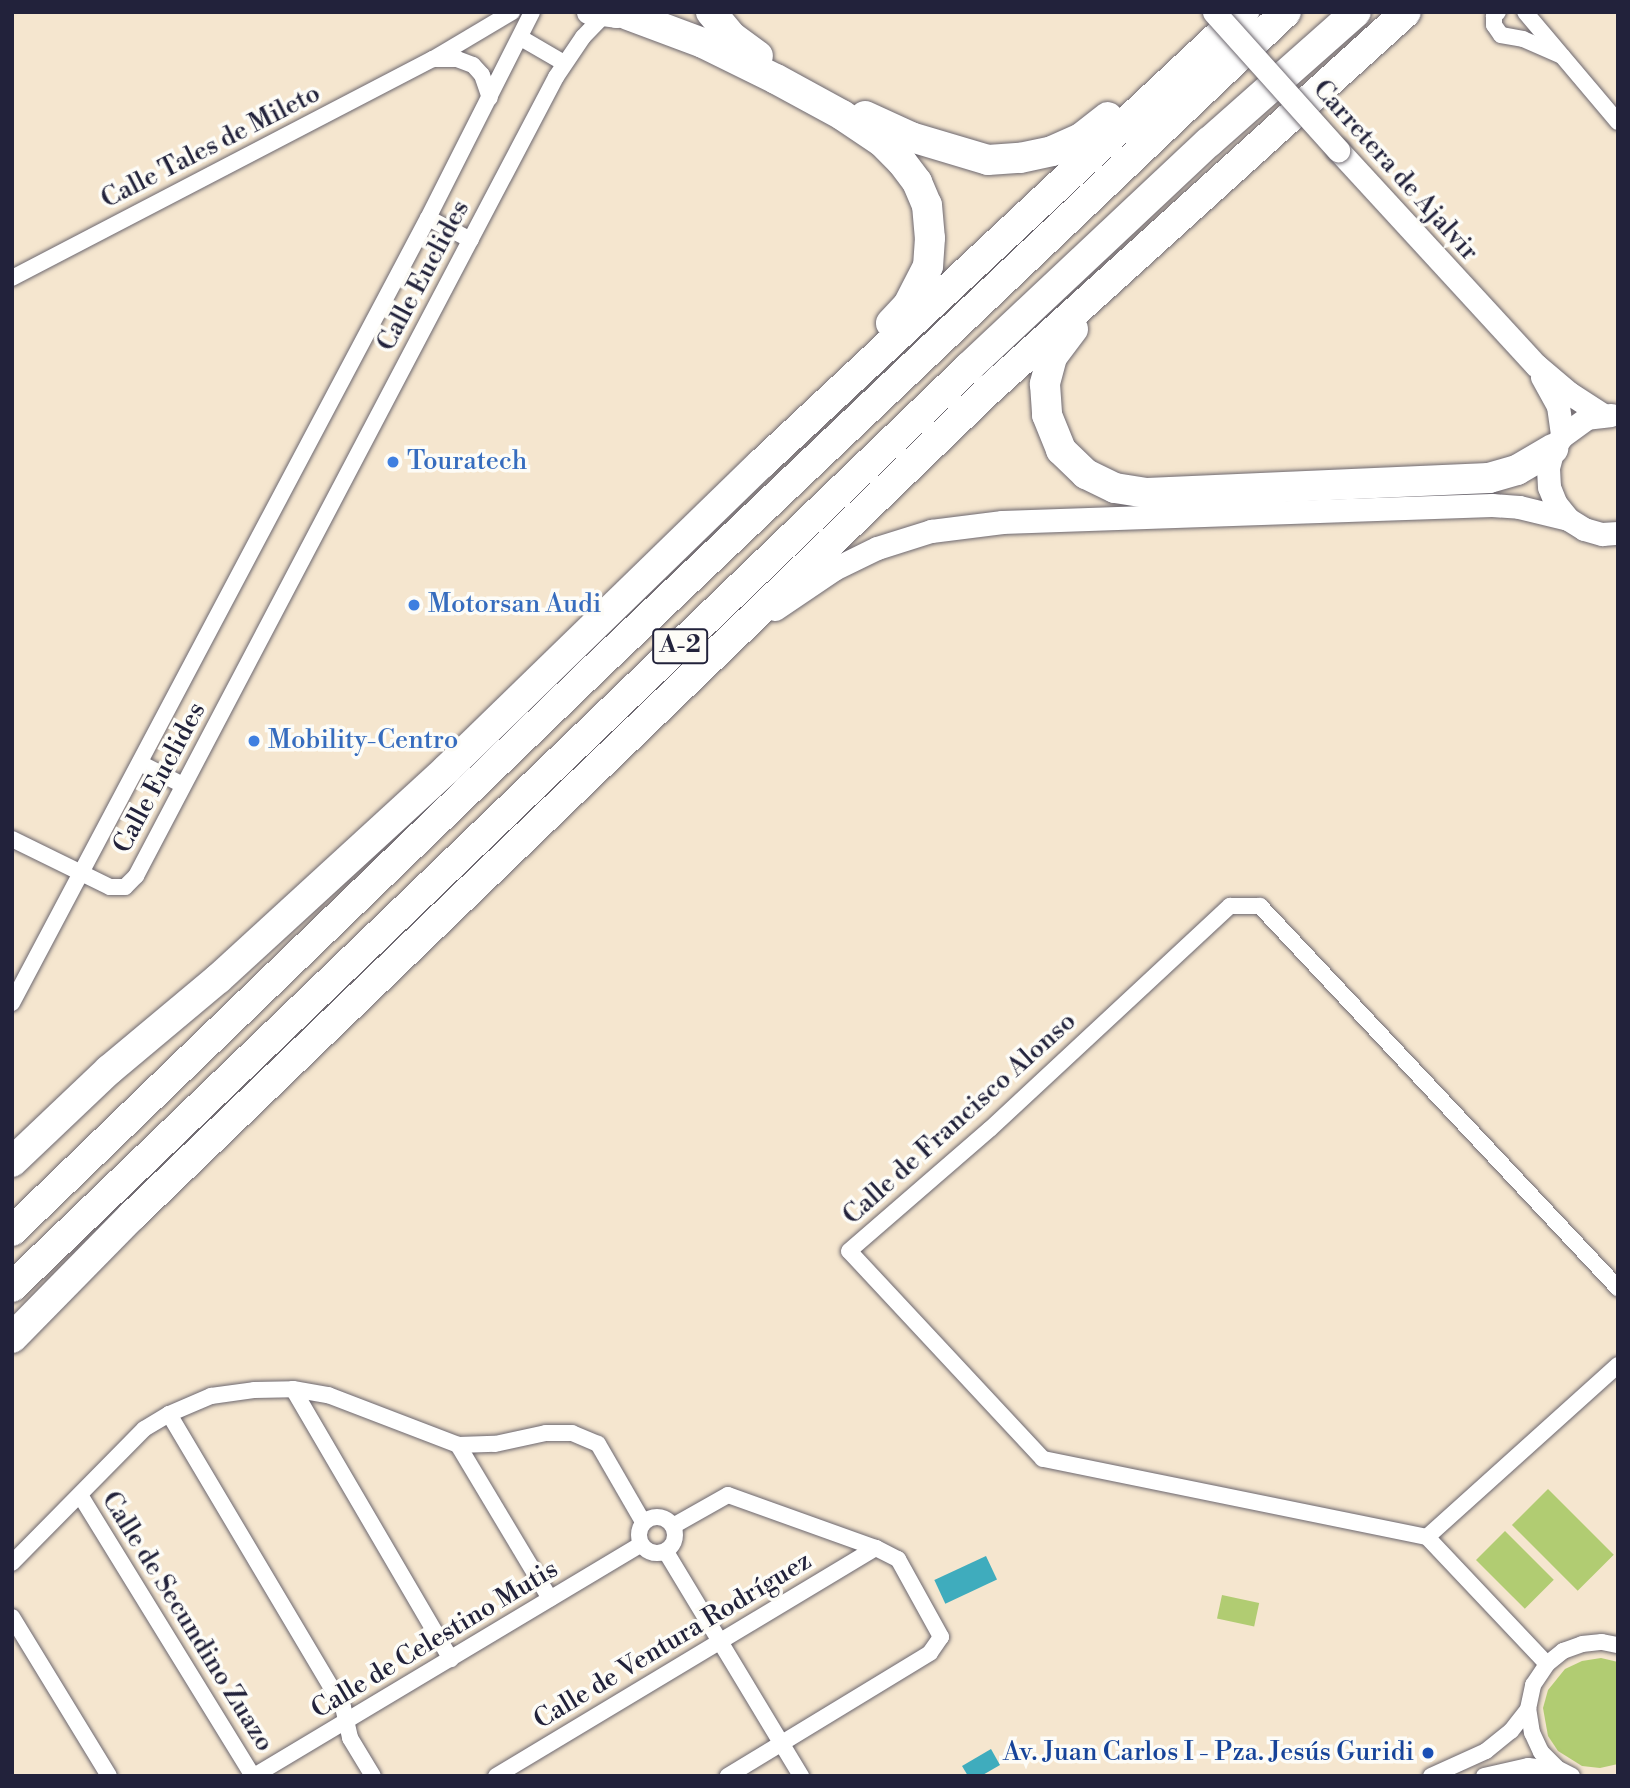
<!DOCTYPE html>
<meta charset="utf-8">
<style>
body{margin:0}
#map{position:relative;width:1630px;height:1788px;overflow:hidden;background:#f5e6cf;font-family:"Libre Bodoni",serif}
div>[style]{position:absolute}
.green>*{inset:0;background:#b1cc72;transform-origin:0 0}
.water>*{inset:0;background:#3facbd;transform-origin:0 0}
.roads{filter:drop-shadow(0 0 2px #6c676f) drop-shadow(0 0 2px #6c676f)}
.street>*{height:16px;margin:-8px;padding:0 8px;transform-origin:8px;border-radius:8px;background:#fff}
.street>.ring{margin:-8px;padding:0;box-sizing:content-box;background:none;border:16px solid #fff;border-radius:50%}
.secondary>*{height:23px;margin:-11.5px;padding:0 11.5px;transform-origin:11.5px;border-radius:11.5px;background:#fff}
.highway>*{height:30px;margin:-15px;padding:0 15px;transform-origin:15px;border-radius:15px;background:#fff}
.bridges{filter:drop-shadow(0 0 2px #6c676f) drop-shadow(0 0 2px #6c676f)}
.secondary-bridge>*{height:23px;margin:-11.5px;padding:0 11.5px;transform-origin:11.5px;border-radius:11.5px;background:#fff}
.dots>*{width:19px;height:19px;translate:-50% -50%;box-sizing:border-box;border:4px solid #fdfcf7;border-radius:50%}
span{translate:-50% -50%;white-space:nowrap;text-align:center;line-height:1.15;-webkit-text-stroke:7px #fdfcf7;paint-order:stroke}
.shield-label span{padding:2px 5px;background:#fdfcf7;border:2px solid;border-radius:5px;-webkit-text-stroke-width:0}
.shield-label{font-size:24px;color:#22223b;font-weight:700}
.street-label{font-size:26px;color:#22223b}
.shop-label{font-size:26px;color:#366cbe}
.left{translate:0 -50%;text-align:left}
.transit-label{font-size:26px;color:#164399}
.right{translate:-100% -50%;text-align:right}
.frame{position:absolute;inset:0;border:14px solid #22223b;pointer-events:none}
</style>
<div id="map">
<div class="green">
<div style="left:1548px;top:1489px;width:93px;height:51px;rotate:45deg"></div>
<div style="left:1505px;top:1531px;width:69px;height:41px;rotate:45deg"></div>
<div style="left:1222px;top:1595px;width:38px;height:24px;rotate:12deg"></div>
<div style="clip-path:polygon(1601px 1658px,1618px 1662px,1618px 1764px,1600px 1768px,1582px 1766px,1558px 1751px,1548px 1736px,1543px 1708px,1548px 1690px,1565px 1669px,1582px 1661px)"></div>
</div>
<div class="water">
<div style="left:986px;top:1556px;width:26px;height:57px;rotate:65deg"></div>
<div style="clip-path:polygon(991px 1749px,1000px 1765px,981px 1776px,968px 1776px,962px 1766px)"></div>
</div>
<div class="roads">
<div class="street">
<div style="left:1498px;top:12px;width:6px;rotate:135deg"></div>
<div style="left:1494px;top:16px;width:9px;rotate:90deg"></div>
<div style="left:1494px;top:25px;width:12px;rotate:55deg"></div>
<div style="left:1501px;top:35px;width:22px;rotate:10deg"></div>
<div style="left:1523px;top:39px;width:43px;rotate:23.6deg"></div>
<div style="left:1525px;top:12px;width:144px;rotate:49.8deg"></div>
<div style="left:521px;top:38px;width:50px;rotate:30.2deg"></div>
<div style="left:433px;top:59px;width:24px"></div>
<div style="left:457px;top:59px;width:17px;rotate:21deg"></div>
<div style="left:473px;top:65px;width:13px;rotate:48deg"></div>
<div style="left:482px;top:75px;width:24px;rotate:71deg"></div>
<div style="left:428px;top:218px;width:48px;rotate:27.1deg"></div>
<div style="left:12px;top:278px;width:475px;rotate:-27.5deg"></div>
<div style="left:433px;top:59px;width:92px;rotate:-30.7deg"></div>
<div style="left:140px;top:763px;width:48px;rotate:27.1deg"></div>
<div style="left:12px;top:839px;width:109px;rotate:26.1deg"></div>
<div style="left:110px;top:887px;width:15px"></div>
<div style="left:125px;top:887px;width:16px;rotate:-45deg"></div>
<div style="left:136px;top:876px;width:903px;rotate:-62.27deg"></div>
<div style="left:556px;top:77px;width:48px;rotate:-56deg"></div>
<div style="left:583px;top:37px;width:30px;rotate:-46deg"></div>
<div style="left:12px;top:1003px;width:888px;rotate:-62.08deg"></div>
<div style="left:428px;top:218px;width:231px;rotate:-63.2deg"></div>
<div style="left:293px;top:1389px;width:313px;rotate:59.7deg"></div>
<div style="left:169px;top:1414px;width:341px;rotate:59.3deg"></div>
<div style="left:343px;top:1707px;width:32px;rotate:77deg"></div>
<div style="left:350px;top:1738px;width:44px;rotate:58.8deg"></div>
<div style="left:458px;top:1445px;width:179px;rotate:59.1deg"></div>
<div style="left:80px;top:1495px;width:330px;rotate:58.4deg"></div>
<div class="ring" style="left:639px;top:1517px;width:20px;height:20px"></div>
<div style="left:673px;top:1526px;width:63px;rotate:-29.4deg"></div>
<div style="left:728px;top:1495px;width:157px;rotate:19.7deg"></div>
<div style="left:876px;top:1548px;width:25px;rotate:27deg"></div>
<div style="left:898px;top:1559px;width:89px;rotate:61.1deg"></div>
<div style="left:941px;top:1637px;width:19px;rotate:125deg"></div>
<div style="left:930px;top:1653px;width:237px;rotate:148.7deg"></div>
<div style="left:1427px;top:1537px;width:257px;rotate:-42deg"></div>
<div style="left:666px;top:1552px;width:262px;rotate:58.9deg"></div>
<div style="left:12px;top:1563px;width:188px;rotate:-45.4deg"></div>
<div style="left:144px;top:1429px;width:29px;rotate:-31deg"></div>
<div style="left:169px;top:1414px;width:46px;rotate:-23.2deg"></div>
<div style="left:211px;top:1396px;width:43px;rotate:-7.9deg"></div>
<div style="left:254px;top:1390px;width:39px;rotate:-1deg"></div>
<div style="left:293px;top:1389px;width:36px;rotate:10deg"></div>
<div style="left:328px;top:1395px;width:139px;rotate:21deg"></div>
<div style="left:458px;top:1445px;width:37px;rotate:-2deg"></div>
<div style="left:495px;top:1444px;width:52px;rotate:-12.2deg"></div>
<div style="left:546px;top:1433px;width:26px"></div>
<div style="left:572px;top:1433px;width:28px;rotate:23deg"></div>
<div style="left:598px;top:1444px;width:90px;rotate:60deg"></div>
<div style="left:12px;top:1617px;width:186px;rotate:58.6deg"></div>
<div style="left:1547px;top:1664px;width:175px;rotate:-133.4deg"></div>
<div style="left:1427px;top:1537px;width:392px;rotate:-168.5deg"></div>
<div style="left:1043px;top:1459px;width:284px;rotate:-133deg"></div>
<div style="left:849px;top:1251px;width:186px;rotate:-40.9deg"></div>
<div style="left:990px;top:1129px;width:328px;rotate:-42.9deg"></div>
<div style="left:1230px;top:906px;width:30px"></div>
<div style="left:1260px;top:906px;width:524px;rotate:46.86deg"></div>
<div style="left:254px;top:1776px;width:450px;rotate:-30.9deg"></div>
<div style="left:496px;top:1776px;width:443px;rotate:-31deg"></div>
<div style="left:1431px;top:1776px;width:60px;rotate:-24.4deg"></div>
<div style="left:1486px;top:1751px;width:32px;rotate:-39deg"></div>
<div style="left:1511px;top:1731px;width:28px;rotate:-52deg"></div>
<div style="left:1484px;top:1776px;width:45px;rotate:-12.8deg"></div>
<div style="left:1528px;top:1766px;width:30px;rotate:6deg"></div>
<div style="left:1572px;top:1776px;width:16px;rotate:-153deg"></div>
<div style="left:1558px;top:1769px;width:24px;rotate:-135deg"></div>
<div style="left:1541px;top:1752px;width:21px;rotate:-115deg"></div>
<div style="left:1532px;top:1733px;width:24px;rotate:-99deg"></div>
<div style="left:1528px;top:1709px;width:25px;rotate:-78deg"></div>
<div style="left:1533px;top:1685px;width:25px;rotate:-56deg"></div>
<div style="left:1547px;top:1664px;width:21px;rotate:-39deg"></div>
<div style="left:1563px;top:1651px;width:20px;rotate:-20deg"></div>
<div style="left:1582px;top:1644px;width:20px;rotate:-6deg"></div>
<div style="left:1602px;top:1642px;width:16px;rotate:11deg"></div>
</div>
<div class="secondary">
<div style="left:588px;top:12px;width:28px;rotate:8deg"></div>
<div style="left:616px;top:16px;width:27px;rotate:-8deg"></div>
<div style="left:1338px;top:150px;width:292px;rotate:47.4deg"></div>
<div style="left:1536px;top:365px;width:43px;rotate:40.3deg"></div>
<div style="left:1569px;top:393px;width:40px;rotate:32.9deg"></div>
<div style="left:1542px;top:377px;width:33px;rotate:61deg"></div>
<div style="left:1558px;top:406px;width:30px;rotate:82deg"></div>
<div style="left:1611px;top:415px;width:24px;rotate:173deg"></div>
<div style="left:1587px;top:418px;width:31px;rotate:144deg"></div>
<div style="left:1562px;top:436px;width:16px;rotate:125deg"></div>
<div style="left:1553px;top:449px;width:20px;rotate:105deg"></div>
<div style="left:1548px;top:468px;width:19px;rotate:87deg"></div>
<div style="left:1549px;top:487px;width:18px;rotate:68deg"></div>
<div style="left:1556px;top:504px;width:19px;rotate:51deg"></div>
<div style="left:1568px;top:519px;width:19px;rotate:32deg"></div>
<div style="left:1584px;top:529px;width:19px;rotate:16deg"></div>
<div style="left:1602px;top:534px;width:16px;rotate:-4deg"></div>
<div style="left:775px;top:609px;width:71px;rotate:-34.1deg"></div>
<div style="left:834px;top:569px;width:48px;rotate:-26deg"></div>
<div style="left:877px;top:548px;width:57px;rotate:-17.5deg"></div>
<div style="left:931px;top:531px;width:72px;rotate:-7.2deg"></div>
<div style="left:1002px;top:522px;width:490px;rotate:-2deg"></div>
<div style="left:1492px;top:505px;width:27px;rotate:4deg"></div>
<div style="left:1519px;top:507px;width:50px;rotate:13.8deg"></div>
</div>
<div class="highway">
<div style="left:711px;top:12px;width:33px;rotate:50deg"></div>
<div style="left:732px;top:37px;width:32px;rotate:36deg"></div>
<div style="left:628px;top:15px;width:80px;rotate:20.5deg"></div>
<div style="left:703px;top:43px;width:81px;rotate:26.3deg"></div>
<div style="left:776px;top:79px;width:75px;rotate:28.6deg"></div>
<div style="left:842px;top:115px;width:48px;rotate:34deg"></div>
<div style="left:882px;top:142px;width:28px;rotate:45deg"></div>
<div style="left:902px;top:162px;width:25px;rotate:53deg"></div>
<div style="left:917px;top:182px;width:25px;rotate:67deg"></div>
<div style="left:927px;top:205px;width:33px;rotate:85deg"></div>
<div style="left:930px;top:238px;width:28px;rotate:94deg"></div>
<div style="left:928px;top:266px;width:44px;rotate:117.1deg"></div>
<div style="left:908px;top:305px;width:25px;rotate:133deg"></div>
<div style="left:865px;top:116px;width:51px;rotate:24.5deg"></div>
<div style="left:911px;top:137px;width:80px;rotate:16.6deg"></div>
<div style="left:988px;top:160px;width:32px;rotate:-4deg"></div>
<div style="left:1020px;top:158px;width:33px;rotate:-12deg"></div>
<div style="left:1052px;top:151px;width:32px;rotate:-24deg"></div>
<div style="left:1081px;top:138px;width:34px;rotate:-38deg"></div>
<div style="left:1073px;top:329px;width:35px;rotate:127deg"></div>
<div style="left:1052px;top:357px;width:28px;rotate:105deg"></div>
<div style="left:1045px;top:384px;width:31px;rotate:86deg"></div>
<div style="left:1047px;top:415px;width:38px;rotate:68deg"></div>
<div style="left:1061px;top:450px;width:35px;rotate:44deg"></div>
<div style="left:1086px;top:474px;width:32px;rotate:26deg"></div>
<div style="left:1115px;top:488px;width:32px;rotate:9deg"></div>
<div style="left:1147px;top:493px;width:342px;rotate:-2.5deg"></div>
<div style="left:1489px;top:478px;width:29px;rotate:-16deg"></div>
<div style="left:1517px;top:470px;width:42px;rotate:-30.3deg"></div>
<div style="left:12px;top:1162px;width:134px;rotate:-43.5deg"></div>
<div style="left:109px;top:1070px;width:142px;rotate:-39.9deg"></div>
<div style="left:218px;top:979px;width:311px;rotate:-42.5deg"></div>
<div style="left:447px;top:769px;width:438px;rotate:-44.2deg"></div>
<div style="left:761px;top:464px;width:662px;rotate:-43.1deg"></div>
<div style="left:12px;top:1231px;width:806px;rotate:-43.99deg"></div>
<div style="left:592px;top:671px;width:957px;rotate:-43.52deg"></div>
<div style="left:12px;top:1287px;width:1327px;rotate:-43.87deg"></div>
<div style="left:969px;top:367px;width:329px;rotate:-43.2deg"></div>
<div style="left:1209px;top:142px;width:196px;rotate:-41.5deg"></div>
<div style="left:12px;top:1338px;width:171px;rotate:-45.5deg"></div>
<div style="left:132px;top:1216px;width:1192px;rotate:-43.95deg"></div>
<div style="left:990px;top:389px;width:561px;rotate:-42.18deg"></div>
</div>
</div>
<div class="bridges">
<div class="secondary-bridge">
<div style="left:1214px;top:12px;width:186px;rotate:48.1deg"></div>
</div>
</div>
<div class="dots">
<div style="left:393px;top:462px;background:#3f7fe0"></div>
<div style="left:414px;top:605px;background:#3f7fe0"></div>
<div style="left:254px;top:741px;background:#3f7fe0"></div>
<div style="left:1428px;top:1753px;background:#1a4fb4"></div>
</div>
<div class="shield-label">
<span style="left:680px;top:646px">A-2</span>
</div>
<div class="street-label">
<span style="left:211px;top:147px;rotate:-27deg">Calle Tales de Mileto</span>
<span style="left:1395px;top:171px;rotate:48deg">Carretera de Ajalvir</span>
<span style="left:424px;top:276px;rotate:-62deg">Calle Euclides</span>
<span style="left:160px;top:778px;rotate:-62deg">Calle Euclides</span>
<span style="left:960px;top:1119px;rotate:-42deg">Calle de Francisco Alonso</span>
<span style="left:187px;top:1622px;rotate:58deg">Calle de Secundino Zuazo</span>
<span style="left:435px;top:1640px;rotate:-31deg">Calle de Celestino Mutis</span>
<span style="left:673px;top:1641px;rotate:-31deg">Calle de Ventura Rodríguez</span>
</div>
<div class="shop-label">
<span class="left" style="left:407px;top:462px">Touratech</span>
<span class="left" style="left:428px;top:605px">Motorsan Audi</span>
<span class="left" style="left:268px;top:741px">Mobility-Centro</span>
</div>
<div class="transit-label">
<span class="right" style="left:1414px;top:1753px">Av. Juan Carlos I - Pza. Jesús Guridi</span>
</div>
<div class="frame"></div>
</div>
